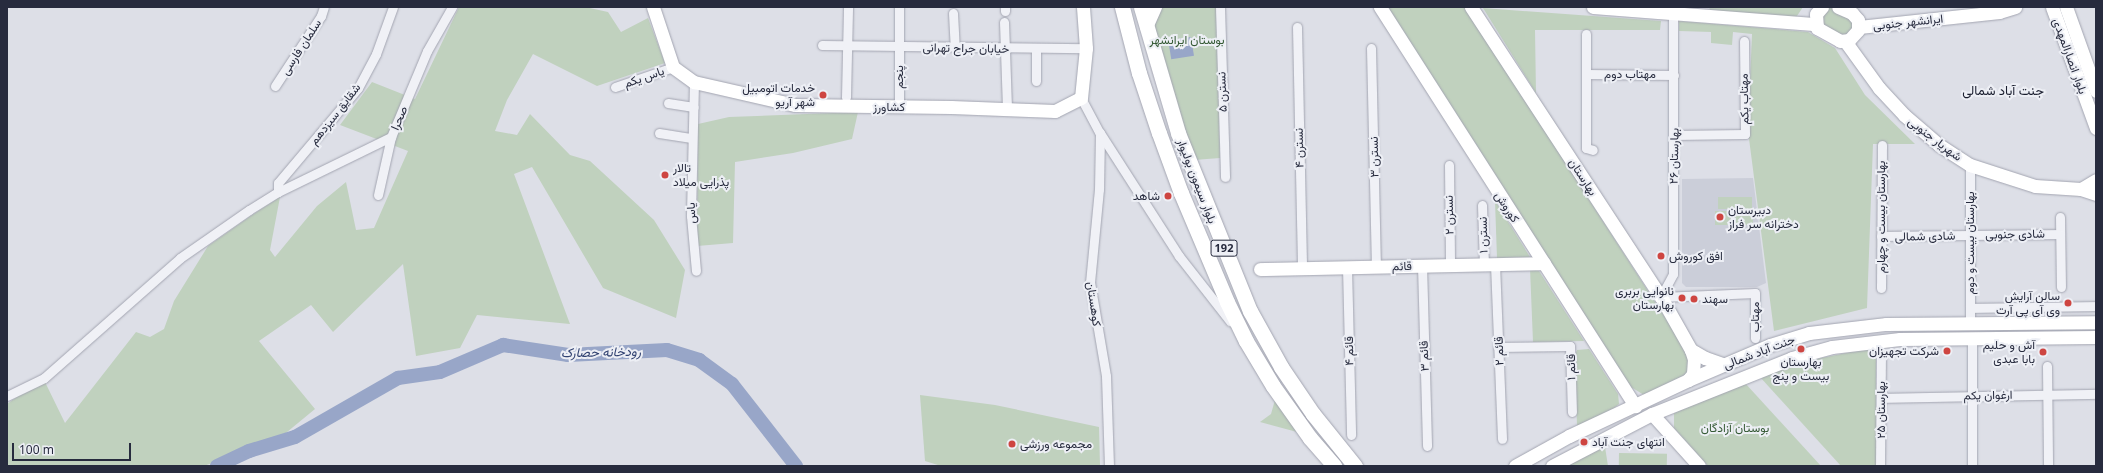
<!DOCTYPE html>
<meta charset="utf-8">
<style>
body{margin:0}
#map{position:relative;width:2103px;height:473px;overflow:hidden;background:#dddfe7;font-family:"Noto Sans",Vazirmatn,sans-serif}
div>[style]{position:absolute}
.built>*{inset:0;background:#cbced9}
.green>*{inset:0;background:#c0d1be;transform-origin:0 0}
.water>*{inset:0;background:#98a6c8;transform-origin:0 0}
.river>*{height:14px;margin:-7px;padding:0 7px;transform-origin:7px;border-radius:7px;background:#98a6c8}
.roads{filter:drop-shadow(0 0 1px #a3a5b1) drop-shadow(0 0 1px #a3a5b1)}
.street>*{height:9px;margin:-4.5px;padding:0 4.5px;transform-origin:4.5px;border-radius:4.5px;background:#f0f1f6}
.secondary>*{height:13px;margin:-6.5px;padding:0 6.5px;transform-origin:6.5px;border-radius:6.5px;background:#fff}
.primary>*{height:15px;margin:-7.5px;padding:0 7.5px;transform-origin:7.5px;border-radius:7.5px;background:#fff}
.dots>*{width:11px;height:11px;translate:-50% -50%;box-sizing:border-box;border:2px solid #edeff5;border-radius:50%}
span{translate:-50% -50%;white-space:nowrap;text-align:center;line-height:1.15;-webkit-text-stroke:4px #edeff5;paint-order:stroke}
.shield-label span{padding:1px 3px;background:#edeff5;border:1px solid;border-radius:3px;-webkit-text-stroke-width:0}
.shield-label{font-size:11px;color:#272b3e;font-weight:700}
.street-label{font-size:12px;color:#272b3e}
.park-label{font-size:12px;color:#345934}
.poi-label{font-size:12px;color:#272b3e}
.right{translate:-100% -50%;text-align:right}
.left{translate:0 -50%;text-align:left}
.neighbourhood-label{font-size:13px;color:#191d2e}
.water-label{font-size:13px;color:#314271;font-style:italic}
.frame{position:absolute;inset:0;border:8px solid #272b3e;pointer-events:none}
.scale{position:absolute;left:12px;top:443px;width:119px;height:18px;box-sizing:border-box;border:2px solid #272b3e;border-top:0;padding-left:5px;font-size:12px;line-height:14px;white-space:nowrap;color:#272b3e;-webkit-text-stroke:3px #edeff5;paint-order:stroke}
</style>
<div id="map">
<div class="built">
<div style="clip-path:polygon(1753px 178px,1766px 283px,1757px 287px,1686px 287px,1682px 283px,1682px 179px)"></div>
</div>
<div class="green">
<div style="clip-path:polygon(459px 7px,585px 7px,608px 12px,621px 32px,648px 18px,665px 63px,597px 86px,533px 54px,507px 100px,495px 131px,517px 135px,530px 114px,570px 155px,590px 161px,654px 220px,685px 270px,676px 318px,603px 288px,532px 167px,514px 174px,570px 324px,477px 315px,460px 348px,416px 356px,403px 264px,333px 332px,311px 305px,259px 341px,315px 409px,281px 437px,204px 466px,7px 466px,7px 404px,21px 394px,45px 382px,65px 423px,136px 332px,150px 337px,164px 329px,174px 301px,208px 246px,252px 215px,280px 197px,270px 250px,275px 257px,317px 206px,346px 182px,356px 230px,374px 228px,408px 151px,340px 125px,372px 82px,415px 99px)"></div>
<div style="clip-path:polygon(1159px 7px,1217px 7px,1220px 158px,1194px 160px,1170px 90px,1153px 24px)"></div>
<div style="clip-path:polygon(1388px 7px,1465px 7px,1688px 353px,1691px 372px,1644px 395px,1631px 387px)"></div>
<div style="clip-path:polygon(1709px 7px,1803px 7px,1795px 19px,1710px 10px)"></div>
<div style="clip-path:polygon(1831px 7px,1850px 15px,1856px 24px,1848px 37px,1822px 29px,1818px 19px,1826px 8px)"></div>
<div style="clip-path:polygon(1483px 8px,1661px 21px,1660px 30px,1535px 30px,1536px 93px)"></div>
<div style="clip-path:polygon(1679px 21px,1808px 32px,1835px 48px,1865px 95px,1915px 144px,1873px 144px,1867px 308px,1774px 331px,1748px 131px,1752px 34px,1733px 32px,1732px 45px,1711px 43px,1711px 32px,1679px 31px)"></div>
<div style="clip-path:polygon(858px 112px,852px 139px,793px 153px,735px 162px,733px 243px,697px 246px,698px 124px,729px 117px)"></div>
<div style="left:1752px;top:197px;width:12px;height:34px;rotate:90deg"></div>
<div style="clip-path:polygon(1495px 201px,1530px 257px,1497px 258px)"></div>
<div style="left:1753px;top:211px;width:14px;height:38px;rotate:90deg"></div>
<div style="clip-path:polygon(1530px 268px,1539px 271px,1584px 341px,1533px 342px)"></div>
<div style="clip-path:polygon(1876px 347px,1876px 466px,1841px 466px,1760px 377px,1801px 362px)"></div>
<div style="clip-path:polygon(1589px 349px,1618px 394px,1619px 404px,1613px 409px,1577px 426px,1575px 355px,1577px 350px)"></div>
<div style="clip-path:polygon(1745px 383px,1821px 466px,1708px 466px,1674px 428px,1674px 413px)"></div>
<div style="clip-path:polygon(920px 395px,995px 405px,1099px 427px,1100px 466px,941px 466px,925px 461px)"></div>
<div style="clip-path:polygon(1275px 400px,1297px 432px,1260px 422px,1271px 414px)"></div>
<div style="clip-path:polygon(1605px 447px,1608px 466px,1564px 466px)"></div>
<div style="left:1619px;top:453px;width:48px;height:13px;rotate:1deg"></div>
</div>
<div class="water">
<div style="left:1191px;top:37px;width:19px;height:23px;rotate:81deg"></div>
</div>
<div class="river">
<div style="left:217px;top:466px;width:35px;rotate:-25deg"></div>
<div style="left:249px;top:451px;width:48px;rotate:-16.9deg"></div>
<div style="left:295px;top:437px;width:119px;rotate:-29.8deg"></div>
<div style="left:398px;top:378px;width:42px;rotate:-8.1deg"></div>
<div style="left:440px;top:372px;width:69px;rotate:-23.2deg"></div>
<div style="left:503px;top:345px;width:66px;rotate:8.7deg"></div>
<div style="left:568px;top:355px;width:99px;rotate:-2.9deg"></div>
<div style="left:667px;top:350px;width:34px;rotate:17deg"></div>
<div style="left:699px;top:360px;width:41px;rotate:36deg"></div>
<div style="left:732px;top:384px;width:104px;rotate:52deg"></div>
</div>
<div class="roads">
<div class="street">
<div style="left:1005px;top:7px;width:4px;rotate:90deg"></div>
<div style="left:1220px;top:7px;width:170px;rotate:88.3deg"></div>
<div style="left:953px;top:13px;width:34px;rotate:87deg"></div>
<div style="left:1673px;top:13px;width:261px;rotate:90deg"></div>
<div style="left:1673px;top:274px;width:26px;rotate:118deg"></div>
<div style="left:1661px;top:297px;width:94px;rotate:-2.4deg"></div>
<div style="left:1755px;top:293px;width:45px;rotate:90deg"></div>
<div style="left:1004px;top:22px;width:87px;rotate:88deg"></div>
<div style="left:1297px;top:27px;width:241px;rotate:88.8deg"></div>
<div style="left:1586px;top:34px;width:114px;rotate:90deg"></div>
<div style="left:1586px;top:148px;width:7px;rotate:16deg"></div>
<div style="left:822px;top:45px;width:264px;rotate:0.7deg"></div>
<div style="left:1371px;top:48px;width:218px;rotate:88.7deg"></div>
<div style="left:1036px;top:49px;width:32px;rotate:90deg"></div>
<div style="left:1586px;top:74px;width:88px;rotate:0.7deg"></div>
<div style="left:694px;top:82px;width:134px;rotate:91.3deg"></div>
<div style="left:691px;top:216px;width:55px;rotate:84.8deg"></div>
<div style="left:275px;top:86px;width:84px;rotate:-56.7deg"></div>
<div style="left:321px;top:16px;width:9px;rotate:-72deg"></div>
<div style="left:615px;top:87px;width:61px;rotate:-19deg"></div>
<div style="left:846px;top:97px;width:90px;rotate:-88.7deg"></div>
<div style="left:1081px;top:98px;width:40px;rotate:62deg"></div>
<div style="left:1100px;top:133px;width:56px;rotate:91deg"></div>
<div style="left:1099px;top:189px;width:93px;rotate:95.5deg"></div>
<div style="left:1090px;top:282px;width:95px;rotate:80.3deg"></div>
<div style="left:1106px;top:376px;width:90px;rotate:88.1deg"></div>
<div style="left:668px;top:103px;width:26px;rotate:9deg"></div>
<div style="left:899px;top:107px;width:100px;rotate:-90deg"></div>
<div style="left:659px;top:133px;width:33px;rotate:9deg"></div>
<div style="left:1100px;top:133px;width:146px;rotate:57.3deg"></div>
<div style="left:1179px;top:256px;width:83px;rotate:51.9deg"></div>
<div style="left:1674px;top:135px;width:71px;rotate:-0.8deg"></div>
<div style="left:1745px;top:134px;width:93px;rotate:-90.6deg"></div>
<div style="left:1449px;top:165px;width:100px;rotate:89.4deg"></div>
<div style="left:278px;top:192px;width:9px;rotate:-90deg"></div>
<div style="left:278px;top:183px;width:124px;rotate:-49.9deg"></div>
<div style="left:358px;top:88px;width:38px;rotate:-62deg"></div>
<div style="left:376px;top:54px;width:50px;rotate:-70.1deg"></div>
<div style="left:378px;top:195px;width:59px;rotate:-77.4deg"></div>
<div style="left:1482px;top:205px;width:59px;rotate:88.1deg"></div>
<div style="left:2060px;top:217px;width:70px;rotate:89.2deg"></div>
<div style="left:1881px;top:236px;width:179px;rotate:-0.6deg"></div>
<div style="left:1495px;top:264px;width:175px;rotate:87.7deg"></div>
<div style="left:1422px;top:265px;width:181px;rotate:88.4deg"></div>
<div style="left:1347px;top:267px;width:168px;rotate:88.6deg"></div>
<div style="left:1881px;top:288px;width:143px;rotate:-89.6deg"></div>
<div style="left:1970px;top:308px;width:126px;rotate:-0.9deg"></div>
<div style="left:1970px;top:322px;width:157px;rotate:-90deg"></div>
<div style="left:1972px;top:337px;width:129px;rotate:90deg"></div>
<div style="left:1498px;top:347px;width:72px;rotate:-0.8deg"></div>
<div style="left:1570px;top:346px;width:66px;rotate:88.3deg"></div>
<div style="left:2047px;top:366px;width:100px;rotate:89.4deg"></div>
<div style="left:7px;top:396px;width:41px;rotate:-25.9deg"></div>
<div style="left:44px;top:378px;width:181px;rotate:-41.4deg"></div>
<div style="left:180px;top:258px;width:84px;rotate:-34.8deg"></div>
<div style="left:249px;top:210px;width:34px;rotate:-32deg"></div>
<div style="left:278px;top:192px;width:126px;rotate:-26deg"></div>
<div style="left:391px;top:137px;width:93px;rotate:-67.3deg"></div>
<div style="left:427px;top:51px;width:51px;rotate:-60.4deg"></div>
<div style="left:1881px;top:398px;width:215px;rotate:-1.1deg"></div>
<div style="left:1880px;top:466px;width:111px;rotate:-89.5deg"></div>
</div>
<div class="secondary">
<div style="left:653px;top:7px;width:63px;rotate:71.6deg"></div>
<div style="left:673px;top:67px;width:26px;rotate:36deg"></div>
<div style="left:694px;top:82px;width:104px;rotate:12.8deg"></div>
<div style="left:795px;top:105px;width:156px;rotate:0.7deg"></div>
<div style="left:951px;top:107px;width:104px;rotate:2.2deg"></div>
<div style="left:1055px;top:111px;width:29px;rotate:-27deg"></div>
<div style="left:1081px;top:98px;width:50px;rotate:-84.3deg"></div>
<div style="left:1086px;top:48px;width:41px;rotate:-94.2deg"></div>
<div style="left:1380px;top:7px;width:474px;rotate:57.4deg"></div>
<div style="left:1471px;top:7px;width:347px;rotate:56.8deg"></div>
<div style="left:1661px;top:297px;width:61px;rotate:60.5deg"></div>
<div style="left:1691px;top:350px;width:9px;rotate:72deg"></div>
<div style="left:1694px;top:359px;width:15px;rotate:94deg"></div>
<div style="left:1693px;top:374px;width:8px;rotate:130deg"></div>
<div style="left:1593px;top:7px;width:224px;rotate:4.4deg"></div>
<div style="left:1822px;top:7px;width:9px;rotate:131deg"></div>
<div style="left:1816px;top:14px;width:14px;rotate:86deg"></div>
<div style="left:1817px;top:28px;width:26px;rotate:29deg"></div>
<div style="left:1840px;top:41px;width:9px;rotate:-6deg"></div>
<div style="left:1849px;top:40px;width:13px;rotate:-48deg"></div>
<div style="left:1858px;top:30px;width:10px;rotate:-90deg"></div>
<div style="left:1858px;top:20px;width:9px;rotate:-131deg"></div>
<div style="left:1852px;top:13px;width:15px;rotate:-157deg"></div>
<div style="left:2052px;top:7px;width:129px;rotate:70deg"></div>
<div style="left:2066px;top:7px;width:89px;rotate:70.3deg"></div>
<div style="left:1146px;top:27px;width:22px;rotate:-66deg"></div>
<div style="left:1859px;top:27px;width:141px;rotate:-6.1deg"></div>
<div style="left:1999px;top:12px;width:17px;rotate:-17deg"></div>
<div style="left:1845px;top:41px;width:58px;rotate:54.1deg"></div>
<div style="left:1879px;top:88px;width:37px;rotate:47deg"></div>
<div style="left:1904px;top:115px;width:46px;rotate:40.6deg"></div>
<div style="left:1939px;top:145px;width:37px;rotate:33deg"></div>
<div style="left:1970px;top:165px;width:68px;rotate:17.9deg"></div>
<div style="left:2035px;top:186px;width:46px;rotate:3.7deg"></div>
<div style="left:2081px;top:189px;width:16px;rotate:18deg"></div>
<div style="left:2081px;top:189px;width:17px;rotate:-31deg"></div>
<div style="left:1260px;top:269px;width:284px;rotate:-1.2deg"></div>
<div style="left:1691px;top:350px;width:16px;rotate:30deg"></div>
<div style="left:1705px;top:358px;width:21px;rotate:19deg"></div>
<div style="left:1652px;top:414px;width:70px;rotate:47.9deg"></div>
<div style="left:1515px;top:466px;width:62px;rotate:-29.1deg"></div>
<div style="left:1569px;top:436px;width:132px;rotate:-25.2deg"></div>
<div style="left:1688px;top:380px;width:89px;rotate:-23.1deg"></div>
<div style="left:1770px;top:345px;width:41px;rotate:-17.1deg"></div>
<div style="left:1809px;top:333px;width:78px;rotate:-6.7deg"></div>
<div style="left:1886px;top:324px;width:210px;rotate:-0.5deg"></div>
<div style="left:1552px;top:466px;width:113px;rotate:-27.5deg"></div>
<div style="left:1652px;top:414px;width:151px;rotate:-21.8deg"></div>
<div style="left:1792px;top:358px;width:41px;rotate:-15.4deg"></div>
<div style="left:1832px;top:347px;width:68px;rotate:-6.7deg"></div>
<div style="left:1900px;top:339px;width:196px;rotate:-0.6deg"></div>
</div>
<div class="primary">
<div style="left:1122px;top:7px;width:68px;rotate:75.6deg"></div>
<div style="left:1139px;top:73px;width:63px;rotate:71.6deg"></div>
<div style="left:1159px;top:133px;width:64px;rotate:69.9deg"></div>
<div style="left:1181px;top:193px;width:118px;rotate:67.1deg"></div>
<div style="left:1227px;top:302px;width:43px;rotate:64deg"></div>
<div style="left:1246px;top:341px;width:52px;rotate:59deg"></div>
<div style="left:1273px;top:386px;width:64px;rotate:54.6deg"></div>
<div style="left:1310px;top:438px;width:37px;rotate:49deg"></div>
<div style="left:1141px;top:7px;width:131px;rotate:73.6deg"></div>
<div style="left:1178px;top:133px;width:192px;rotate:68deg"></div>
<div style="left:1250px;top:311px;width:64px;rotate:61deg"></div>
<div style="left:1281px;top:367px;width:57px;rotate:55.8deg"></div>
<div style="left:1313px;top:414px;width:67px;rotate:51.1deg"></div>
</div>
</div>
<div class="dots">
<div style="left:823px;top:95px;background:#ce4541"></div>
<div style="left:665px;top:175px;background:#ce4541"></div>
<div style="left:1168px;top:196px;background:#ce4541"></div>
<div style="left:1720px;top:217px;background:#ce4541"></div>
<div style="left:1661px;top:256px;background:#ce4541"></div>
<div style="left:1682px;top:298px;background:#ce4541"></div>
<div style="left:1694px;top:299px;background:#ce4541"></div>
<div style="left:2068px;top:303px;background:#ce4541"></div>
<div style="left:1801px;top:349px;background:#ce4541"></div>
<div style="left:1947px;top:351px;background:#ce4541"></div>
<div style="left:2043px;top:352px;background:#ce4541"></div>
<div style="left:1584px;top:442px;background:#ce4541"></div>
<div style="left:1012px;top:444px;background:#ce4541"></div>
</div>
<div class="shield-label">
<span style="left:1224px;top:248px">192</span>
</div>
<div class="street-label">
<span style="left:1908px;top:22px;rotate:-6deg">ایرانشهر جنوبی</span>
<span style="left:301px;top:47px;rotate:-57deg">سلمان فارسی</span>
<span style="left:966px;top:48px;rotate:1deg">خیابان جراح تهرانی</span>
<span style="left:2070px;top:56px;rotate:70deg">بلوار انصارالمهدی</span>
<span style="left:1630px;top:74px">مهتاب دوم</span>
<span style="left:644px;top:77px;rotate:-19deg">یاس یکم</span>
<span style="left:899px;top:77px;rotate:-90deg">پنجم</span>
<span style="left:1222px;top:92px;rotate:-92deg">نسترن ۵</span>
<span style="left:1744px;top:99px;rotate:-91deg">مهتاب یکم</span>
<span style="left:889px;top:107px">کشاورز</span>
<span style="left:335px;top:114px;rotate:-52deg">شقایق سیزدهم</span>
<span style="left:399px;top:118px;rotate:-67deg">صحرا</span>
<span style="left:1935px;top:139px;rotate:37deg">شهریار جنوبی</span>
<span style="left:1299px;top:148px;rotate:-91deg">نسترن ۴</span>
<span style="left:1674px;top:156px;rotate:-89deg">بهارستان ۲۶</span>
<span style="left:1374px;top:157px;rotate:-91deg">نسترن ۳</span>
<span style="left:1583px;top:177px;rotate:57deg">بهارستان</span>
<span style="left:1197px;top:181px;rotate:69deg">بلوار سیمون بولیوار</span>
<span style="left:1507px;top:207px;rotate:57deg">کوروش</span>
<span style="left:691px;top:213px;rotate:-92deg">یاس</span>
<span style="left:1449px;top:215px;rotate:-91deg">نسترن ۲</span>
<span style="left:1881px;top:217px;rotate:-90deg">بهارستان بیست و چهارم</span>
<span style="left:2015px;top:234px;rotate:-1deg">شادی جنوبی</span>
<span style="left:1483px;top:235px;rotate:-91deg">نسترن ۱</span>
<span style="left:1925px;top:236px;rotate:-1deg">شادی شمالی</span>
<span style="left:1970px;top:243px;rotate:-90deg">بهارستان بیست و دوم</span>
<span style="left:1402px;top:266px;rotate:-1deg">قائم</span>
<span style="left:1094px;top:304px;rotate:82deg">کوهستان</span>
<span style="left:1755px;top:317px;rotate:-90deg">مهتاب</span>
<span style="left:1349px;top:351px;rotate:-91deg">قائم ۴</span>
<span style="left:1499px;top:351px;rotate:-92deg">قائم ۲</span>
<span style="left:1759px;top:352px;rotate:-21deg">جنت آباد شمالی</span>
<span style="left:1424px;top:356px;rotate:-92deg">قائم ۳</span>
<span style="left:1571px;top:367px;rotate:-91deg">قائم ۱</span>
<span style="left:1988px;top:395px;rotate:-1deg">ارغوان یکم</span>
<span style="left:1881px;top:410px;rotate:-90deg">بهارستان ۲۵</span>
</div>
<div class="park-label">
<span style="left:1187px;top:40px">بوستان ایرانشهر</span>
<span style="left:1735px;top:428px">بوستان آزادگان</span>
</div>
<div class="poi-label">
<span class="right" style="left:815px;top:95px">خدمات اتومبیل<br>شهر آریو</span>
<span class="left" style="left:673px;top:175px">تالار<br>پذرایی میلاد</span>
<span class="right" style="left:1160px;top:196px">شاهد</span>
<span class="left" style="left:1728px;top:217px">دبیرستان<br>دخترانه سر فراز</span>
<span class="left" style="left:1669px;top:256px">افق کوروش</span>
<span class="right" style="left:1674px;top:298px">نانوایی بربری<br>بهارستان</span>
<span class="right" style="left:2060px;top:303px">سالن آرایش<br>وی آی پی آرت</span>
<span class="left" style="left:1702px;top:299px">سهند</span>
<span class="right" style="left:2035px;top:352px">آش و حلیم<br>بابا عبدی</span>
<span class="right" style="left:1939px;top:351px">شرکت تجهیزان</span>
<span style="left:1801px;top:369px">بهارستان<br>بیست و پنج</span>
<span class="left" style="left:1592px;top:442px">انتهای جنت آباد</span>
<span class="left" style="left:1020px;top:444px">مجموعه ورزشی</span>
</div>
<div class="neighbourhood-label">
<span style="left:2003px;top:90px">جنت‌ آباد شمالی</span>
</div>
<div class="water-label">
<span style="left:601px;top:352px;rotate:-1deg">رودخانه حصارک</span>
</div>
<div class="frame"></div>
<div class="scale">100 m</div>
</div>
